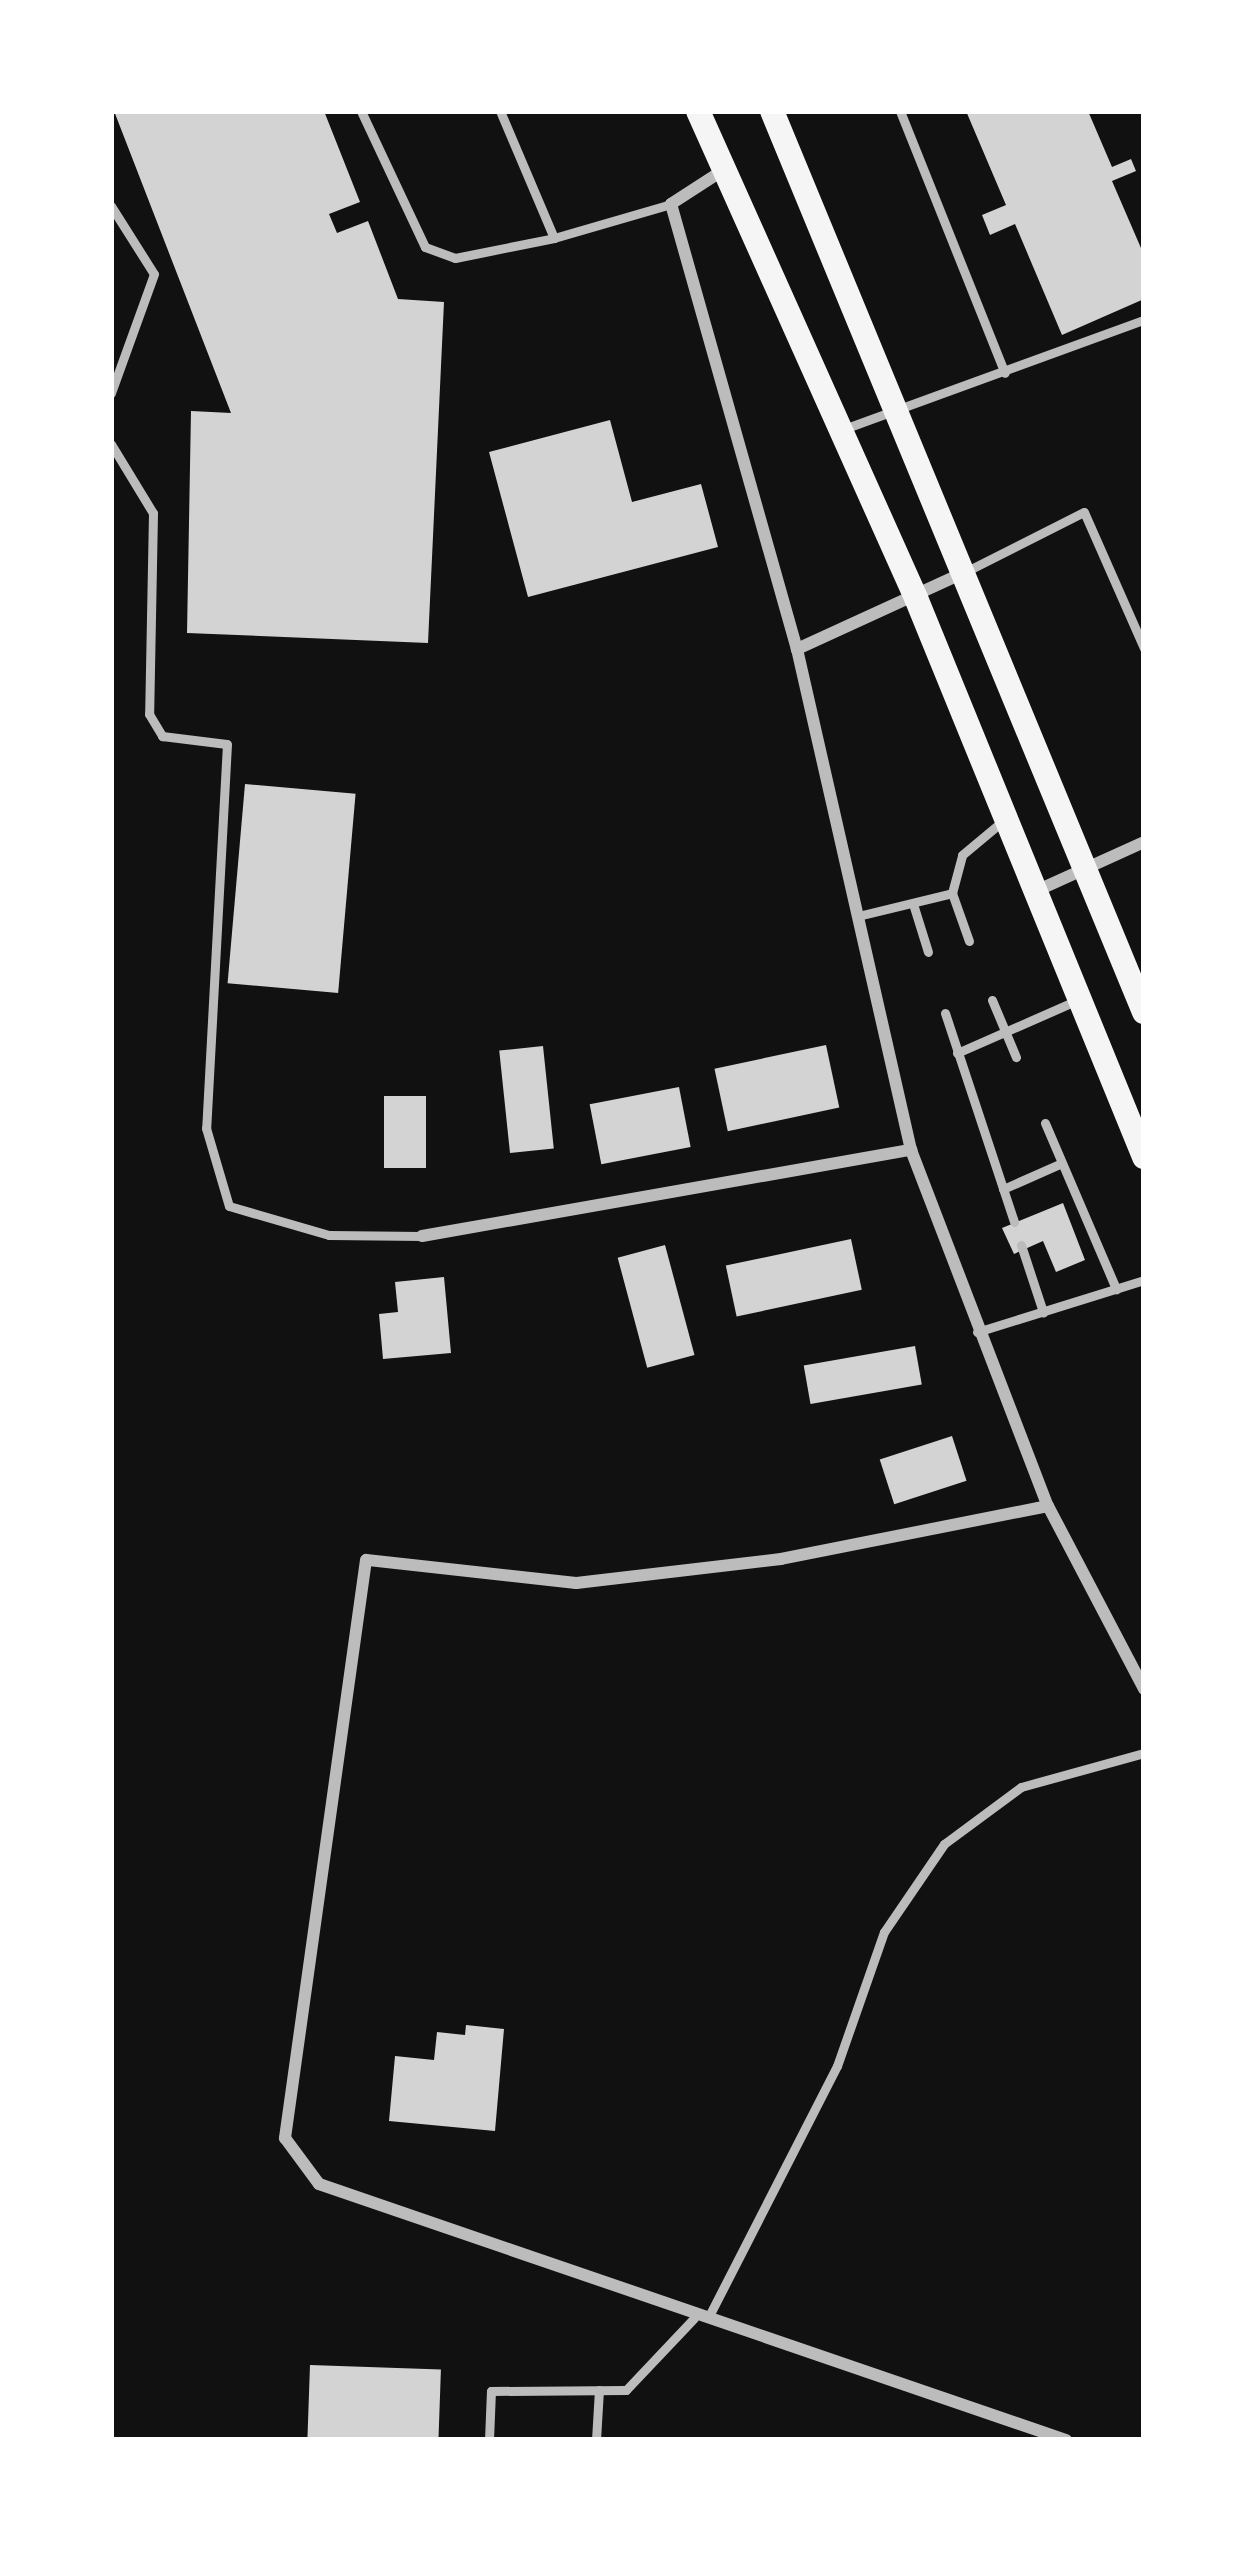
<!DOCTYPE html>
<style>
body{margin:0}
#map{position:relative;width:1255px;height:2551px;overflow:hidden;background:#111;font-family:Figtree,sans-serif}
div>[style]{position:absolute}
.building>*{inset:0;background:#d3d3d3;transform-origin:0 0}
.service>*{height:9px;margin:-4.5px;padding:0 4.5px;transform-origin:4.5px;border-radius:4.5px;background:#bcbcbc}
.minor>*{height:12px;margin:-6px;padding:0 6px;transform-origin:6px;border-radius:6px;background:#bcbcbc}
.secondary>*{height:24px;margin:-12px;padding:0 12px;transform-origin:12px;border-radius:12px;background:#f5f5f5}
span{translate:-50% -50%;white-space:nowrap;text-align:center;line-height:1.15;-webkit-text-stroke:12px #fff;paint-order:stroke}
.frame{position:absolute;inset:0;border:114px solid #fff;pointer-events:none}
</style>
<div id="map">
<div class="building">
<div style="clip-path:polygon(114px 111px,324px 111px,360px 202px,329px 214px,337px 233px,368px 221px,398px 299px,444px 302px,428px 643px,187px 633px,191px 411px,231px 413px)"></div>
<div style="clip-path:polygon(966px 111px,1088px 111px,1112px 167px,1131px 159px,1136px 171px,1112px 181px,1144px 255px,1144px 299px,1062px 335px,1015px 224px,990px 235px,982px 215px,1006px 205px)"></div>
<div style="clip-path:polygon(610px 420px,632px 502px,701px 484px,718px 547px,528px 597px,489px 452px)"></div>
<div style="left:245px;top:784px;width:111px;height:200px;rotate:5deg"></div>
<div style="left:826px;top:1045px;width:64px;height:114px;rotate:78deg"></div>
<div style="left:543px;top:1046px;width:103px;height:44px;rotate:84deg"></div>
<div style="left:679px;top:1087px;width:61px;height:91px;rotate:79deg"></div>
<div style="left:384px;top:1096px;width:42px;height:72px"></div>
<div style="clip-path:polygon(1063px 1203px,1085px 1260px,1056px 1272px,1043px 1241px,1014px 1254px,1002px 1228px)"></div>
<div style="left:851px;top:1239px;width:52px;height:128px;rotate:78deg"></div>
<div style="left:665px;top:1245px;width:114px;height:49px;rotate:75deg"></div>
<div style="clip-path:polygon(444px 1277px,451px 1353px,383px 1359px,379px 1314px,398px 1312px,395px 1282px)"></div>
<div style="left:915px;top:1346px;width:39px;height:113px;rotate:80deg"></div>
<div style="left:952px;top:1436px;width:47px;height:76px;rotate:72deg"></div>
<div style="clip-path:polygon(466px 2025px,504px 2029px,495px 2131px,389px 2121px,395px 2056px,434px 2060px,437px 2032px,465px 2035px)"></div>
<div style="left:310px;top:2365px;width:131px;height:75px;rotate:2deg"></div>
</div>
<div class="service">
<div style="left:361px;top:111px;width:150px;rotate:64.8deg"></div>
<div style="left:425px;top:247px;width:32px;rotate:20deg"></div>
<div style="left:455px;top:258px;width:101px;rotate:-11.4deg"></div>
<div style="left:554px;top:238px;width:138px;rotate:-113deg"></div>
<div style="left:900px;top:111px;width:282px;rotate:68.2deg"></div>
<div style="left:111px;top:206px;width:80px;rotate:57.7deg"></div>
<div style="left:154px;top:274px;width:127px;rotate:109.9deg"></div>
<div style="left:554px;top:238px;width:122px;rotate:-16.2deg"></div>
<div style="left:841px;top:430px;width:322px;rotate:-20deg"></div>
<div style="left:111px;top:444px;width:81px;rotate:58.7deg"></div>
<div style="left:153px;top:513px;width:201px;rotate:91.1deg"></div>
<div style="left:149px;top:714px;width:26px;rotate:59deg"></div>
<div style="left:162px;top:736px;width:65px;rotate:7deg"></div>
<div style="left:227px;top:744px;width:385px;rotate:93.1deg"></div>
<div style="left:206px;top:1128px;width:81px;rotate:73.6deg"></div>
<div style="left:229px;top:1206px;width:104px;rotate:16.2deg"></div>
<div style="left:329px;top:1235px;width:93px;rotate:0.6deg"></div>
<div style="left:965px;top:572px;width:133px;rotate:-26.8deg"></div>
<div style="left:1084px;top:512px;width:149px;rotate:66.2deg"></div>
<div style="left:914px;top:907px;width:47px;rotate:72.7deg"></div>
<div style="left:858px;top:916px;width:97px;rotate:-13.7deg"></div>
<div style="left:969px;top:941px;width:51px;rotate:-109.5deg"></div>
<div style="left:952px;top:893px;width:39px;rotate:-75deg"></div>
<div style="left:962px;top:855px;width:55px;rotate:-39.8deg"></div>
<div style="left:992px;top:1000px;width:62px;rotate:67.2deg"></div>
<div style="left:945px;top:1013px;width:220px;rotate:71.7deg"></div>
<div style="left:957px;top:1053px;width:132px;rotate:-23.7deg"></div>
<div style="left:1045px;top:1123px;width:181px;rotate:66.8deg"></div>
<div style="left:1003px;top:1189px;width:64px;rotate:-23.8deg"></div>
<div style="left:1021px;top:1245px;width:71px;rotate:71.8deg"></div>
<div style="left:977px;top:1332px;width:175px;rotate:-17.3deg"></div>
<div style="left:708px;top:2318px;width:283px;rotate:-62.9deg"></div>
<div style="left:837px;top:2066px;width:142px;rotate:-70.7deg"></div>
<div style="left:884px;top:1932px;width:107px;rotate:-55.7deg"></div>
<div style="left:944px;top:1844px;width:96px;rotate:-36.5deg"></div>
<div style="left:1021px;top:1787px;width:128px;rotate:-15.5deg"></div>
<div style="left:489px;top:2440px;width:49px;rotate:-87.7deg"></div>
<div style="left:491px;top:2391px;width:135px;rotate:-0.4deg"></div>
<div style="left:626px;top:2390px;width:99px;rotate:-46.6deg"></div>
<div style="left:596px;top:2440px;width:50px;rotate:-86.6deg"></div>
</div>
<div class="minor">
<div style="left:725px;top:169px;width:64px;rotate:147.1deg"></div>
<div style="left:671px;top:204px;width:462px;rotate:74.2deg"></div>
<div style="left:963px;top:573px;width:183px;rotate:155.4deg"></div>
<div style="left:797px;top:649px;width:514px;rotate:77.18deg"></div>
<div style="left:911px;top:1150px;width:381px;rotate:69deg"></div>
<div style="left:1048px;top:1506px;width:207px;rotate:62.3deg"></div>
<div style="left:1036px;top:891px;width:119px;rotate:-24.4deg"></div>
<div style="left:422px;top:1236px;width:497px;rotate:-10deg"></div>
<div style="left:1048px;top:1506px;width:272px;rotate:168.8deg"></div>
<div style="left:781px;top:1559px;width:206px;rotate:173.3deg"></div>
<div style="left:576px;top:1583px;width:211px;rotate:-173.7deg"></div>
<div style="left:366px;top:1560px;width:584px;rotate:97.98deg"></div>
<div style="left:285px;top:2138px;width:57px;rotate:53.5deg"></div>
<div style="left:319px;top:2184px;width:790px;rotate:18.92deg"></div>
</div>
<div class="secondary">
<div style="left:698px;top:111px;width:534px;rotate:65.88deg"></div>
<div style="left:916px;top:598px;width:604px;rotate:67.81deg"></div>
<div style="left:772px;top:111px;width:975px;rotate:67.57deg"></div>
</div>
<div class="frame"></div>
</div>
